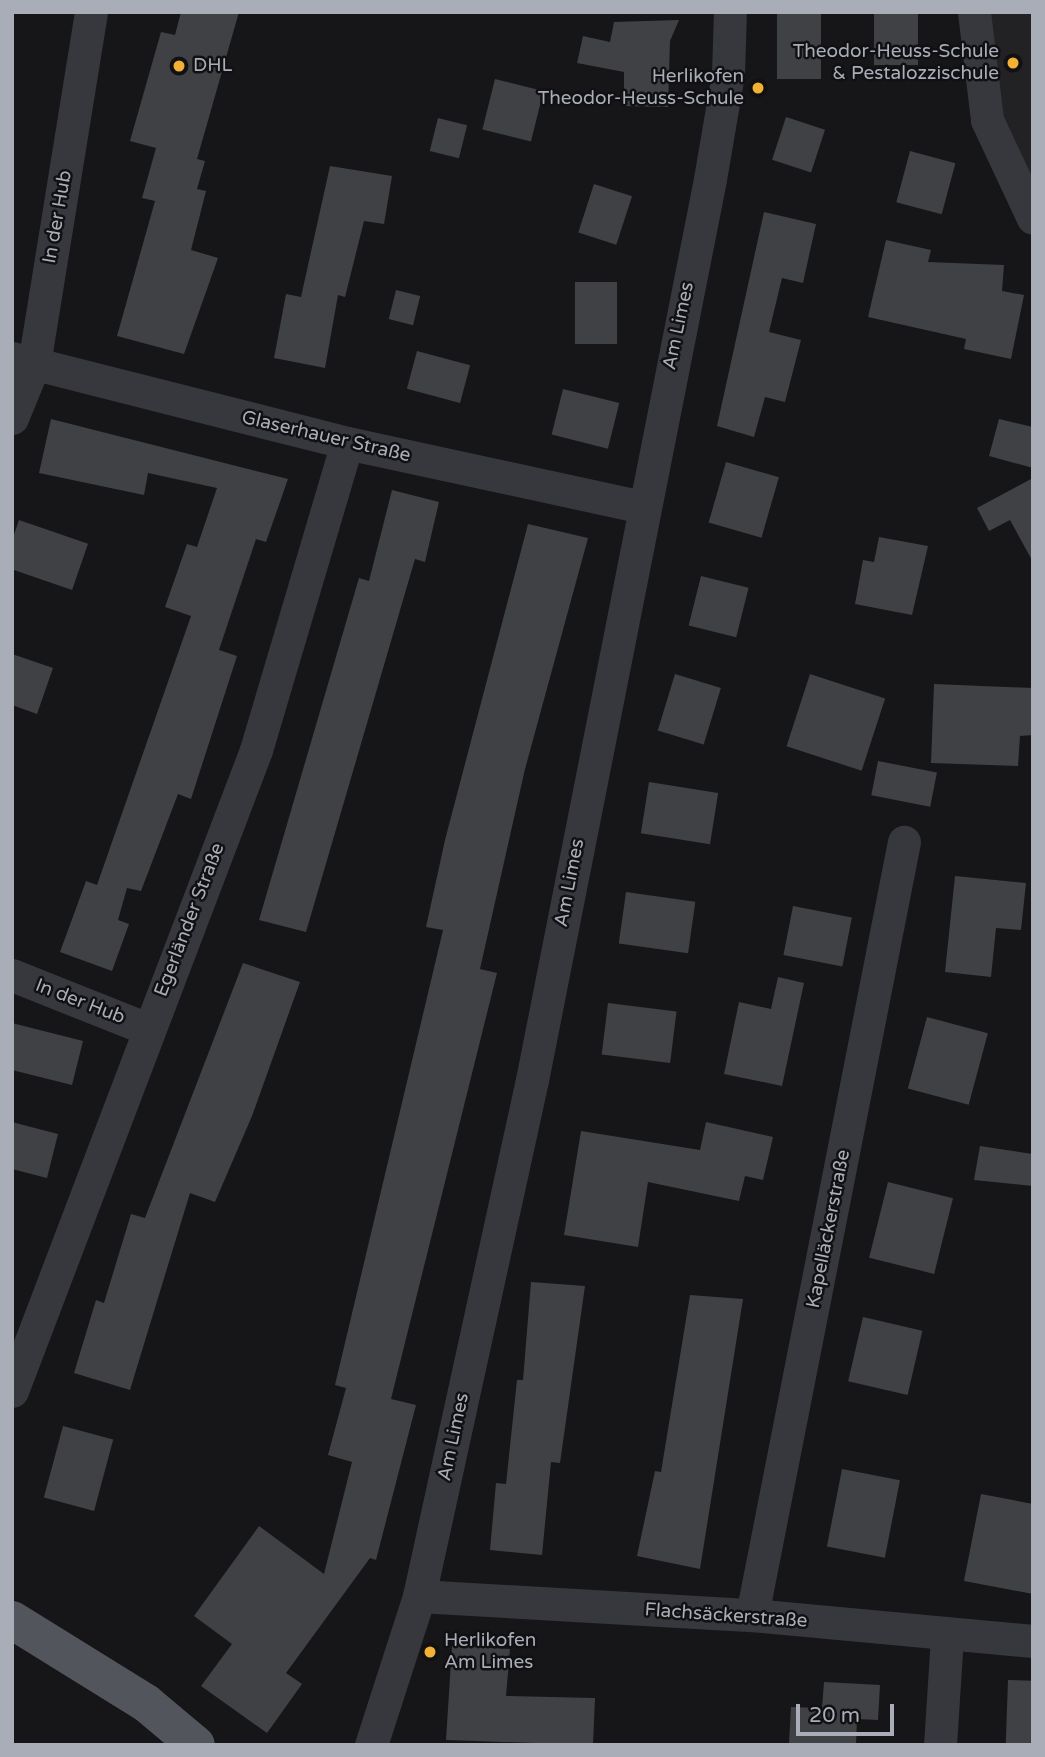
<!DOCTYPE html>
<meta charset="utf-8">
<style>
body{margin:0}
#map{position:relative;width:1045px;height:1757px;overflow:hidden;background:#161618;font-family:"Varela Round",sans-serif}
div>[style]{position:absolute}
.built>*{inset:0;background:#222225}
.building>*{inset:0;background:#404145;transform-origin:0 0}
.minor>*{height:33px;margin:-16.5px;padding:0 16.5px;transform-origin:16.5px;border-radius:16.5px;background:#37383d}
.major>*{height:38px;margin:-19px;padding:0 19px;transform-origin:19px;border-radius:19px;background:#53555c}
.dots>*{width:19px;height:19px;translate:-50% -50%;box-sizing:border-box;border:4px solid #111113;border-radius:50%}
span{translate:-50% -50%;white-space:nowrap;text-align:center;line-height:1.15;-webkit-text-stroke:5px #111113;paint-order:stroke}
.poi-label{font-size:19px;color:#a8adb8}
.right{translate:-100% -50%;text-align:right}
.left{translate:0 -50%;text-align:left}
.street-label{font-size:19px;color:#a8adb8}
.frame{position:absolute;inset:0;border:14px solid #a8adb8;pointer-events:none}
.scale{position:absolute;left:796px;top:1704px;width:98px;height:32px;box-sizing:border-box;border:4px solid #a8adb8;border-top:0;padding-left:9px;font-size:21px;line-height:24px;white-space:nowrap;color:#a8adb8;-webkit-text-stroke:5px #111113;paint-order:stroke}
</style>
<div id="map">
<div class="built">
<div style="clip-path:polygon(987px 12px,1033px 12px,1033px 192px,999px 114px)"></div>
</div>
<div class="building">
<div style="clip-path:polygon(181px 12px,239px 12px,197px 159px,205px 161px,197px 189px,206px 191px,191px 250px,218px 258px,184px 354px,117px 336px,155px 201px,142px 198px,156px 148px,130px 141px,161px 32px,175px 35px)"></div>
<div style="left:777px;top:12px;width:44px;height:67px"></div>
<div style="left:874px;top:12px;width:44px;height:53px"></div>
<div style="clip-path:polygon(679px 20px,670px 41px,668px 107px,624px 106px,624px 72px,577px 63px,583px 36px,610px 42px,614px 22px)"></div>
<div style="left:495px;top:79px;width:50px;height:52px;rotate:14deg"></div>
<div style="left:786px;top:117px;width:41px;height:45px;rotate:18deg"></div>
<div style="left:438px;top:118px;width:30px;height:34px;rotate:14deg"></div>
<div style="left:910px;top:151px;width:47px;height:53px;rotate:15deg"></div>
<div style="clip-path:polygon(330px 166px,392px 176px,384px 224px,364px 221px,345px 297px,338px 295px,325px 368px,274px 358px,286px 294px,301px 297px)"></div>
<div style="left:594px;top:184px;width:40px;height:51px;rotate:18deg"></div>
<div style="clip-path:polygon(764px 212px,816px 224px,803px 283px,782px 278px,769px 332px,801px 340px,785px 402px,765px 397px,754px 437px,717px 426px)"></div>
<div style="clip-path:polygon(886px 240px,931px 250px,928px 262px,1004px 265px,1002px 291px,1024px 295px,1011px 359px,964px 349px,966px 339px,868px 317px)"></div>
<div style="left:575px;top:282px;width:42px;height:62px"></div>
<div style="left:396px;top:290px;width:25px;height:30px;rotate:14deg"></div>
<div style="left:417px;top:351px;width:55px;height:39px;rotate:15deg"></div>
<div style="left:563px;top:389px;width:58px;height:47px;rotate:14deg"></div>
<div style="clip-path:polygon(51px 419px,288px 479px,266px 542px,256px 539px,219px 650px,237px 656px,191px 799px,178px 794px,141px 891px,127px 888px,118px 920px,129px 924px,112px 971px,60px 952px,86px 881px,97px 885px,191px 616px,165px 607px,187px 544px,197px 547px,217px 488px,148px 473px,144px 495px,39px 473px)"></div>
<div style="clip-path:polygon(999px 419px,1033px 427px,1033px 468px,989px 456px)"></div>
<div style="left:726px;top:462px;width:55px;height:63px;rotate:16deg"></div>
<div style="clip-path:polygon(1033px 478px,1033px 562px,1010px 520px,989px 531px,977px 508px)"></div>
<div style="clip-path:polygon(392px 490px,439px 502px,425px 562px,415px 559px,306px 932px,259px 920px,359px 578px,369px 581px)"></div>
<div style="left:19px;top:520px;width:73px;height:49px;rotate:19deg"></div>
<div style="clip-path:polygon(528px 524px,588px 538px,525px 769px,480px 969px,497px 973px,391px 1399px,416px 1405px,376px 1560px,370px 1558px,286px 1673px,302px 1684px,267px 1733px,201px 1686px,232px 1644px,194px 1616px,259px 1526px,324px 1574px,352px 1462px,328px 1455px,346px 1388px,335px 1385px,443px 930px,426px 927px,445px 840px)"></div>
<div style="clip-path:polygon(879px 537px,928px 546px,912px 615px,855px 604px,863px 560px,874px 562px)"></div>
<div style="left:701px;top:576px;width:49px;height:51px;rotate:14deg"></div>
<div style="clip-path:polygon(12px 654px,53px 668px,37px 714px,12px 705px)"></div>
<div style="left:675px;top:674px;width:48px;height:59px;rotate:17deg"></div>
<div style="left:810px;top:674px;width:79px;height:76px;rotate:18deg"></div>
<div style="clip-path:polygon(934px 684px,1033px 688px,1033px 735px,1020px 736px,1018px 766px,931px 763px)"></div>
<div style="left:878px;top:761px;width:60px;height:35px;rotate:11deg"></div>
<div style="left:649px;top:782px;width:70px;height:52px;rotate:9deg"></div>
<div style="clip-path:polygon(955px 876px,1026px 883px,1021px 930px,996px 928px,991px 977px,945px 972px)"></div>
<div style="left:626px;top:892px;width:70px;height:52px;rotate:8deg"></div>
<div style="left:793px;top:906px;width:60px;height:50px;rotate:11deg"></div>
<div style="clip-path:polygon(243px 963px,300px 982px,252px 1116px,215px 1202px,190px 1193px,130px 1390px,74px 1373px,96px 1300px,104px 1303px,131px 1214px,145px 1218px)"></div>
<div style="clip-path:polygon(778px 977px,804px 983px,782px 1086px,724px 1074px,739px 1002px,771px 1009px)"></div>
<div style="left:608px;top:1003px;width:69px;height:52px;rotate:7deg"></div>
<div style="left:927px;top:1017px;width:63px;height:74px;rotate:15deg"></div>
<div style="clip-path:polygon(12px 1023px,83px 1041px,72px 1085px,12px 1070px)"></div>
<div style="clip-path:polygon(12px 1122px,58px 1134px,47px 1178px,12px 1169px)"></div>
<div style="clip-path:polygon(706px 1122px,773px 1137px,763px 1180px,745px 1176px,739px 1201px,648px 1182px,638px 1247px,564px 1235px,581px 1131px,700px 1150px)"></div>
<div style="clip-path:polygon(980px 1146px,1033px 1154px,1033px 1186px,974px 1180px)"></div>
<div style="left:888px;top:1182px;width:67px;height:78px;rotate:14deg"></div>
<div style="clip-path:polygon(531px 1282px,585px 1286px,560px 1463px,551px 1462px,542px 1555px,490px 1550px,496px 1483px,506px 1484px,517px 1380px,523px 1380px)"></div>
<div style="clip-path:polygon(690px 1295px,743px 1299px,700px 1569px,637px 1556px,655px 1471px,661px 1472px)"></div>
<div style="left:863px;top:1317px;width:61px;height:66px;rotate:13deg"></div>
<div style="left:63px;top:1426px;width:52px;height:74px;rotate:15deg"></div>
<div style="left:842px;top:1469px;width:59px;height:79px;rotate:11deg"></div>
<div style="clip-path:polygon(981px 1494px,1033px 1504px,1033px 1594px,964px 1581px)"></div>
<div style="clip-path:polygon(452px 1646px,510px 1649px,506px 1696px,595px 1698px,593px 1745px,446px 1740px)"></div>
<div style="left:1008px;top:1680px;width:25px;height:65px;rotate:2deg"></div>
<div style="clip-path:polygon(824px 1682px,880px 1685px,878px 1720px,857px 1719px,856px 1745px,789px 1743px,791px 1707px,822px 1708px)"></div>
</div>
<div class="minor">
<div style="left:974px;top:12px;width:109px;rotate:83.1deg"></div>
<div style="left:987px;top:120px;width:108px;rotate:64.9deg"></div>
<div style="left:12px;top:358px;width:346px;rotate:14.2deg"></div>
<div style="left:347px;top:443px;width:302px;rotate:12.2deg"></div>
<div style="left:12px;top:418px;width:58px;rotate:-67.8deg"></div>
<div style="left:34px;top:364px;width:357px;rotate:-80.8deg"></div>
<div style="left:12px;top:975px;width:146px;rotate:21.7deg"></div>
<div style="left:12px;top:1391px;width:686px;rotate:-69.16deg"></div>
<div style="left:256px;top:750px;width:320px;rotate:-73.5deg"></div>
<div style="left:419px;top:1596px;width:334px;rotate:3.3deg"></div>
<div style="left:752px;top:1615px;width:282px;rotate:5.3deg"></div>
<div style="left:752px;top:1615px;width:788px;rotate:-78.88deg"></div>
<div style="left:371px;top:1745px;width:157px;rotate:-72.1deg"></div>
<div style="left:419px;top:1596px;width:528px;rotate:-77.65deg"></div>
<div style="left:532px;top:1080px;width:918px;rotate:-78.82deg"></div>
<div style="left:710px;top:179px;width:107px;rotate:-80.3deg"></div>
<div style="left:728px;top:74px;width:62px;rotate:-88.2deg"></div>
<div style="left:940px;top:1745px;width:107px;rotate:-86.3deg"></div>
</div>
<div class="major">
<div style="left:12px;top:1620px;width:158px;rotate:31.8deg"></div>
<div style="left:146px;top:1703px;width:65px;rotate:40deg"></div>
</div>
<div class="dots">
<div style="left:1013px;top:63px;background:#f2b134"></div>
<div style="left:179px;top:66px;background:#f2b134"></div>
<div style="left:758px;top:88px;background:#f2b134"></div>
<div style="left:430px;top:1652px;background:#f2b134"></div>
</div>
<div class="poi-label">
<span class="right" style="left:999px;top:63px">Theodor-Heuss-Schule<br>&amp; Pestalozzischule</span>
<span class="left" style="left:193px;top:66px">DHL</span>
<span class="right" style="left:744px;top:88px">Herlikofen<br>Theodor-Heuss-Schule</span>
<span class="left" style="left:444px;top:1652px">Herlikofen<br>Am Limes</span>
</div>
<div class="street-label">
<span style="left:58px;top:217px;rotate:-80deg">In der Hub</span>
<span style="left:679px;top:326px;rotate:-78deg">Am Limes</span>
<span style="left:326px;top:437px;rotate:13deg">Glaserhauer Straße</span>
<span style="left:570px;top:883px;rotate:-79deg">Am Limes</span>
<span style="left:190px;top:920px;rotate:-69deg">Egerländer Straße</span>
<span style="left:80px;top:1002px;rotate:21deg">In der Hub</span>
<span style="left:829px;top:1229px;rotate:-79deg">Kapelläckerstraße</span>
<span style="left:454px;top:1437px;rotate:-78deg">Am Limes</span>
<span style="left:726px;top:1616px;rotate:4deg">Flachsäckerstraße</span>
</div>
<div class="frame"></div>
<div class="scale">20 m</div>
</div>
